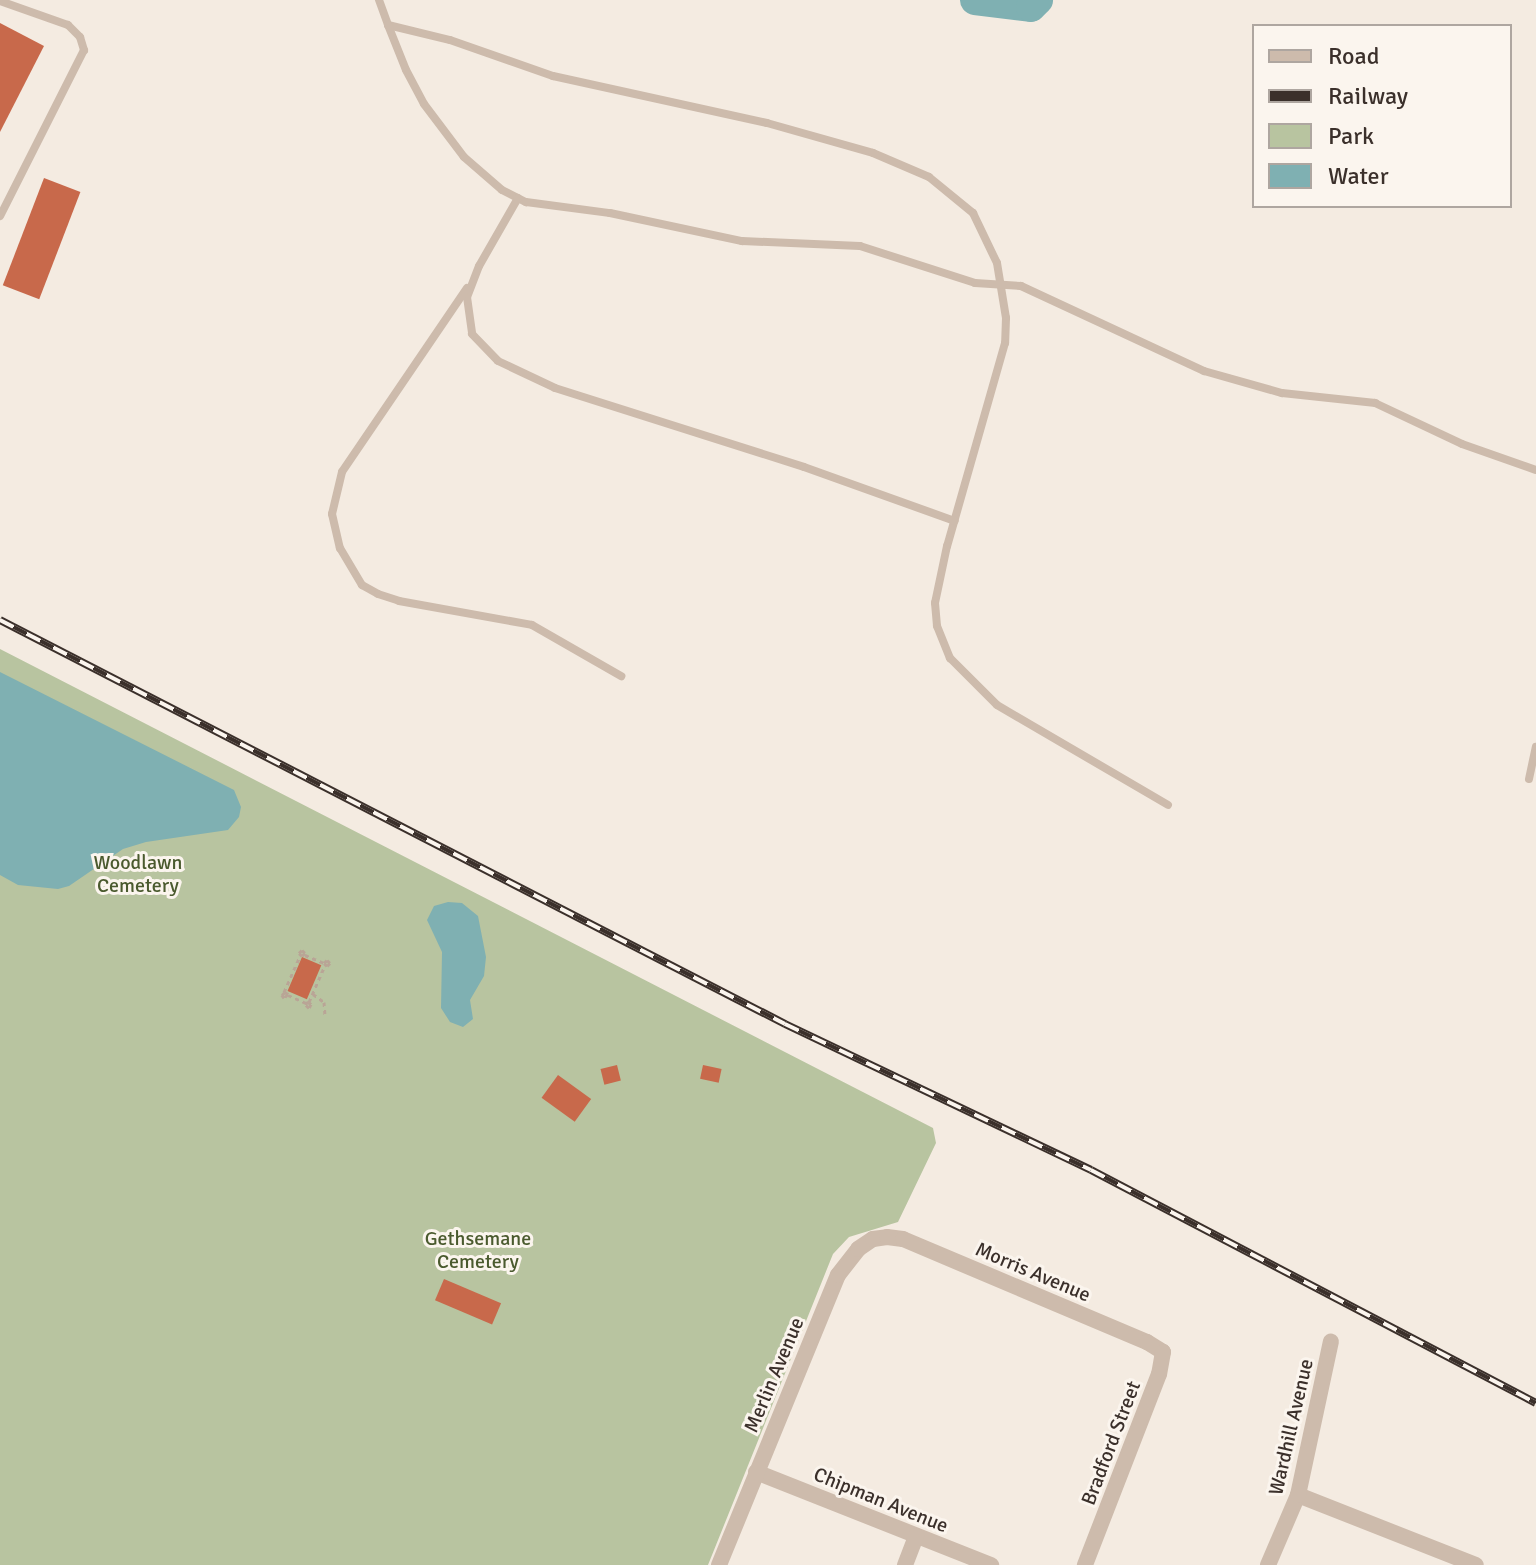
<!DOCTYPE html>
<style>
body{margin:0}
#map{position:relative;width:1536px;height:1565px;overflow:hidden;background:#f4ebe1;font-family:Signika,sans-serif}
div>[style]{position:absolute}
.green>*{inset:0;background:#b8c4a0}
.water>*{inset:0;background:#7fb0b2}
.river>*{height:30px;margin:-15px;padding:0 15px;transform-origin:15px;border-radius:15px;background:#7fb0b2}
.building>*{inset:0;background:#c8694b;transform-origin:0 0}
.path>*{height:3px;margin-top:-1.5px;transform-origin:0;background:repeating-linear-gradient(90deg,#b9a596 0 4px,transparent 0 8px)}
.service>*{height:8px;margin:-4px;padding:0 4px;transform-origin:4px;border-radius:4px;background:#cdbbac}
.minor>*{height:16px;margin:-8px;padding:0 8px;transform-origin:8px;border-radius:8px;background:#cdbbac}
.rail>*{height:8px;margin-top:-4px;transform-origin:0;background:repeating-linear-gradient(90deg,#fbf5ee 0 15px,#3b302b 0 30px);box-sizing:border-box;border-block:2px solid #3b302b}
span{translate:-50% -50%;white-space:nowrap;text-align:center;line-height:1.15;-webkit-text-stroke:6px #fbf5ee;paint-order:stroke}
.park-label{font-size:20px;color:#4a5a2e}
.street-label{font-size:20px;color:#3b302b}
.legend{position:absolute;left:1252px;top:24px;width:260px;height:184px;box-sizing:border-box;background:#fbf5ee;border:2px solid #aea6a0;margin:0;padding:10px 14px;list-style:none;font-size:24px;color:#3b302b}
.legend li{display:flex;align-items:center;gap:16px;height:40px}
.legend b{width:40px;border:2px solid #aea6a0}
</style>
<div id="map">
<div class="green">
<div style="clip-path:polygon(0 649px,933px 1128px,936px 1143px,898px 1222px,849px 1237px,833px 1254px,708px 1565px,0 1565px)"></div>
</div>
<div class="water">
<div style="clip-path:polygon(0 672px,234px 790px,241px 807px,239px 817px,228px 830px,146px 842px,123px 849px,69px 886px,58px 889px,18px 885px,0 875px)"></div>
<div style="clip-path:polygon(448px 902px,462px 903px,478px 916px,486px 957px,484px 976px,470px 1000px,473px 1019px,463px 1027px,450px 1022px,441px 1008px,442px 952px,427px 920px,434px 906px)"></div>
</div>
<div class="river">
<div style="left:975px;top:0;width:56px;rotate:7.1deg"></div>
<div style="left:1031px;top:7px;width:10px;rotate:-45deg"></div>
</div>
<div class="building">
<div style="clip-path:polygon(0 23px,44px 46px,0 132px)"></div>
<div style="left:44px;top:178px;width:39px;height:115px;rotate:21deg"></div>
<div style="left:302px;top:957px;width:21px;height:37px;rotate:23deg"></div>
<div style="left:617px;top:1065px;width:16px;height:17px;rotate:76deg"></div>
<div style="left:703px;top:1065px;width:19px;height:14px;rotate:12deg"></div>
<div style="left:558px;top:1075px;width:41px;height:28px;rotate:36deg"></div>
<div style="left:444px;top:1279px;width:62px;height:23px;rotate:23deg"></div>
</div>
<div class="path">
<div style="left:302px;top:950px;width:4px;rotate:45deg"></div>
<div style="left:305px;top:953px;width:4px;rotate:135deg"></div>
<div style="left:302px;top:956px;width:4px;rotate:-135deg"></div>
<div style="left:299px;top:953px;width:4px;rotate:-45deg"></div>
<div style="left:305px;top:955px;width:21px;rotate:23deg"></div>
<div style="left:327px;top:960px;width:4px;rotate:45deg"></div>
<div style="left:330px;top:963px;width:4px;rotate:135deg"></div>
<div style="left:327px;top:966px;width:4px;rotate:-135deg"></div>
<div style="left:324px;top:963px;width:4px;rotate:-45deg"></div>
<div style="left:284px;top:992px;width:39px;rotate:-66deg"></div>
<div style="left:285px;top:992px;width:4px;rotate:34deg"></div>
<div style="left:288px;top:994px;width:6px;rotate:135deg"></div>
<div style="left:284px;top:998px;width:4px;rotate:-124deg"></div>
<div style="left:282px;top:995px;width:4px;rotate:-45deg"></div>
<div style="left:313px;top:994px;width:14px;rotate:36deg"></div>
<div style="left:324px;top:1002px;width:14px;rotate:86deg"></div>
<div style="left:288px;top:995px;width:20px;rotate:24deg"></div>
<div style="left:308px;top:1002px;width:4px;rotate:34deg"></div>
<div style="left:311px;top:1004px;width:4px;rotate:117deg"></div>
<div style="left:309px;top:1008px;width:6px;rotate:-135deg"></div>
<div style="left:305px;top:1004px;width:4px;rotate:-34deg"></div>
<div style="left:309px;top:1002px;width:40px;rotate:-66.6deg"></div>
</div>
<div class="service">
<div style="left:379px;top:0;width:27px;rotate:70deg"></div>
<div style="left:388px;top:25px;width:64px;rotate:13.6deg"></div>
<div style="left:450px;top:40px;width:109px;rotate:19.3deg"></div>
<div style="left:553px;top:76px;width:219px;rotate:12.4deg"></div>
<div style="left:767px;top:123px;width:110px;rotate:15.8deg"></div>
<div style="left:873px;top:153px;width:61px;rotate:23.2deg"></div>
<div style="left:929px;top:177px;width:57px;rotate:39.3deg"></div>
<div style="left:973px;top:213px;width:55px;rotate:64.4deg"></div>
<div style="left:997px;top:263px;width:56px;rotate:80.7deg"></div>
<div style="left:1006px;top:318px;width:25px;rotate:92deg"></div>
<div style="left:1005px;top:343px;width:211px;rotate:105.9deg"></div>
<div style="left:947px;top:546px;width:58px;rotate:101.9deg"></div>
<div style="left:935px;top:603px;width:23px;rotate:85deg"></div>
<div style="left:937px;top:626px;width:35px;rotate:68deg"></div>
<div style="left:950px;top:658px;width:66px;rotate:45deg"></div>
<div style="left:997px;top:705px;width:198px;rotate:30.3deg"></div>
<div style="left:0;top:1px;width:72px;rotate:19.4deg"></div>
<div style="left:68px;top:25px;width:17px;rotate:45deg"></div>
<div style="left:80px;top:37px;width:14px;rotate:73deg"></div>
<div style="left:84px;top:50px;width:186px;rotate:116.8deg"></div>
<div style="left:388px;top:25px;width:48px;rotate:68.2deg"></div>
<div style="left:406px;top:70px;width:38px;rotate:62deg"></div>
<div style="left:424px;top:104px;width:66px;rotate:53deg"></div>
<div style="left:464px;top:157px;width:50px;rotate:41deg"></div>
<div style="left:502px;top:190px;width:27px;rotate:27deg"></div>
<div style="left:526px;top:202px;width:85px;rotate:7.5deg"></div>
<div style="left:610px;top:213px;width:135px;rotate:12deg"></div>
<div style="left:742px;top:241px;width:118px;rotate:2.4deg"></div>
<div style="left:860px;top:246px;width:121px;rotate:17.8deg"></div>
<div style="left:975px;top:283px;width:46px;rotate:3.7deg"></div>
<div style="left:1021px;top:286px;width:202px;rotate:24.9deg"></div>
<div style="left:1204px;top:371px;width:81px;rotate:15.8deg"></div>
<div style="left:1282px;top:393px;width:94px;rotate:6.1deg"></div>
<div style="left:1375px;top:403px;width:96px;rotate:25.2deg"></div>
<div style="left:1462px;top:444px;width:78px;rotate:19.4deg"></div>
<div style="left:518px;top:198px;width:78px;rotate:119.8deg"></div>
<div style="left:479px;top:266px;width:33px;rotate:111deg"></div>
<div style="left:467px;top:297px;width:37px;rotate:82deg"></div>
<div style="left:472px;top:334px;width:37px;rotate:46deg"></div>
<div style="left:498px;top:361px;width:63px;rotate:25.3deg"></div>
<div style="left:555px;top:388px;width:261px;rotate:17.6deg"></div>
<div style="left:804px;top:467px;width:160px;rotate:19.7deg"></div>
<div style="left:467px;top:288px;width:222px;rotate:124.2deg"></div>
<div style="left:342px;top:472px;width:43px;rotate:103.4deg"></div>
<div style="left:332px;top:514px;width:35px;rotate:77deg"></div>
<div style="left:340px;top:548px;width:43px;rotate:59.3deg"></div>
<div style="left:362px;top:585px;width:18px;rotate:29deg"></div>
<div style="left:378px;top:594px;width:22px;rotate:18deg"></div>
<div style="left:399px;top:601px;width:135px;rotate:10.2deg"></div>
<div style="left:532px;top:625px;width:103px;rotate:29.8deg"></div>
<div style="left:1529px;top:779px;width:33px;rotate:-78deg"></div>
</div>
<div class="minor">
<div style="left:756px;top:1472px;width:253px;rotate:21.6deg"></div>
<div style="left:1298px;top:1495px;width:191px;rotate:21.5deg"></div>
<div style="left:719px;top:1565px;width:313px;rotate:-67.7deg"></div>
<div style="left:838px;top:1275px;width:33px;rotate:-52deg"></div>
<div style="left:858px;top:1249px;width:18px;rotate:-34deg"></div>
<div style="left:873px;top:1239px;width:14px;rotate:-8deg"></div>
<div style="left:887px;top:1237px;width:16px;rotate:7deg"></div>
<div style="left:903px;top:1239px;width:265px;rotate:22.9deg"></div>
<div style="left:1147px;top:1342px;width:19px;rotate:32deg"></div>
<div style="left:1163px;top:1352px;width:22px;rotate:100deg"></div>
<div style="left:1159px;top:1374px;width:205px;rotate:111.2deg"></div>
<div style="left:905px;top:1565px;width:31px;rotate:-69deg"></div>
<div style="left:1268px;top:1565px;width:76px;rotate:-66.8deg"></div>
<div style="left:1298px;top:1495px;width:157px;rotate:-77.9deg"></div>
</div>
<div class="rail">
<div style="left:0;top:620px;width:883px;rotate:27.23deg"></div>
<div style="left:785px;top:1024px;width:339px;rotate:25.5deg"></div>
<div style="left:1091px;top:1170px;width:502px;rotate:27.64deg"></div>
</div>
<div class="park-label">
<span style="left:138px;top:874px">Woodlawn<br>Cemetery</span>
<span style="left:478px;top:1250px">Gethsemane<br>Cemetery</span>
</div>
<div class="street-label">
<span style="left:1033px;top:1272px;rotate:23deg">Morris Avenue</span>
<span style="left:774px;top:1375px;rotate:-67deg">Merlin Avenue</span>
<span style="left:1291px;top:1427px;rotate:-77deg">Wardhill Avenue</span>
<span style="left:1111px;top:1443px;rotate:-69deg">Bradford Street</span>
<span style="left:881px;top:1500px;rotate:22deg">Chipman Avenue</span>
</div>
<ul class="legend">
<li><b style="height:10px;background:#cdbbac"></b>Road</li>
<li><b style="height:10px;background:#3b302b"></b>Railway</li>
<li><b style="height:22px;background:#b8c4a0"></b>Park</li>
<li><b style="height:22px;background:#7fb0b2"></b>Water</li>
</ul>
</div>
